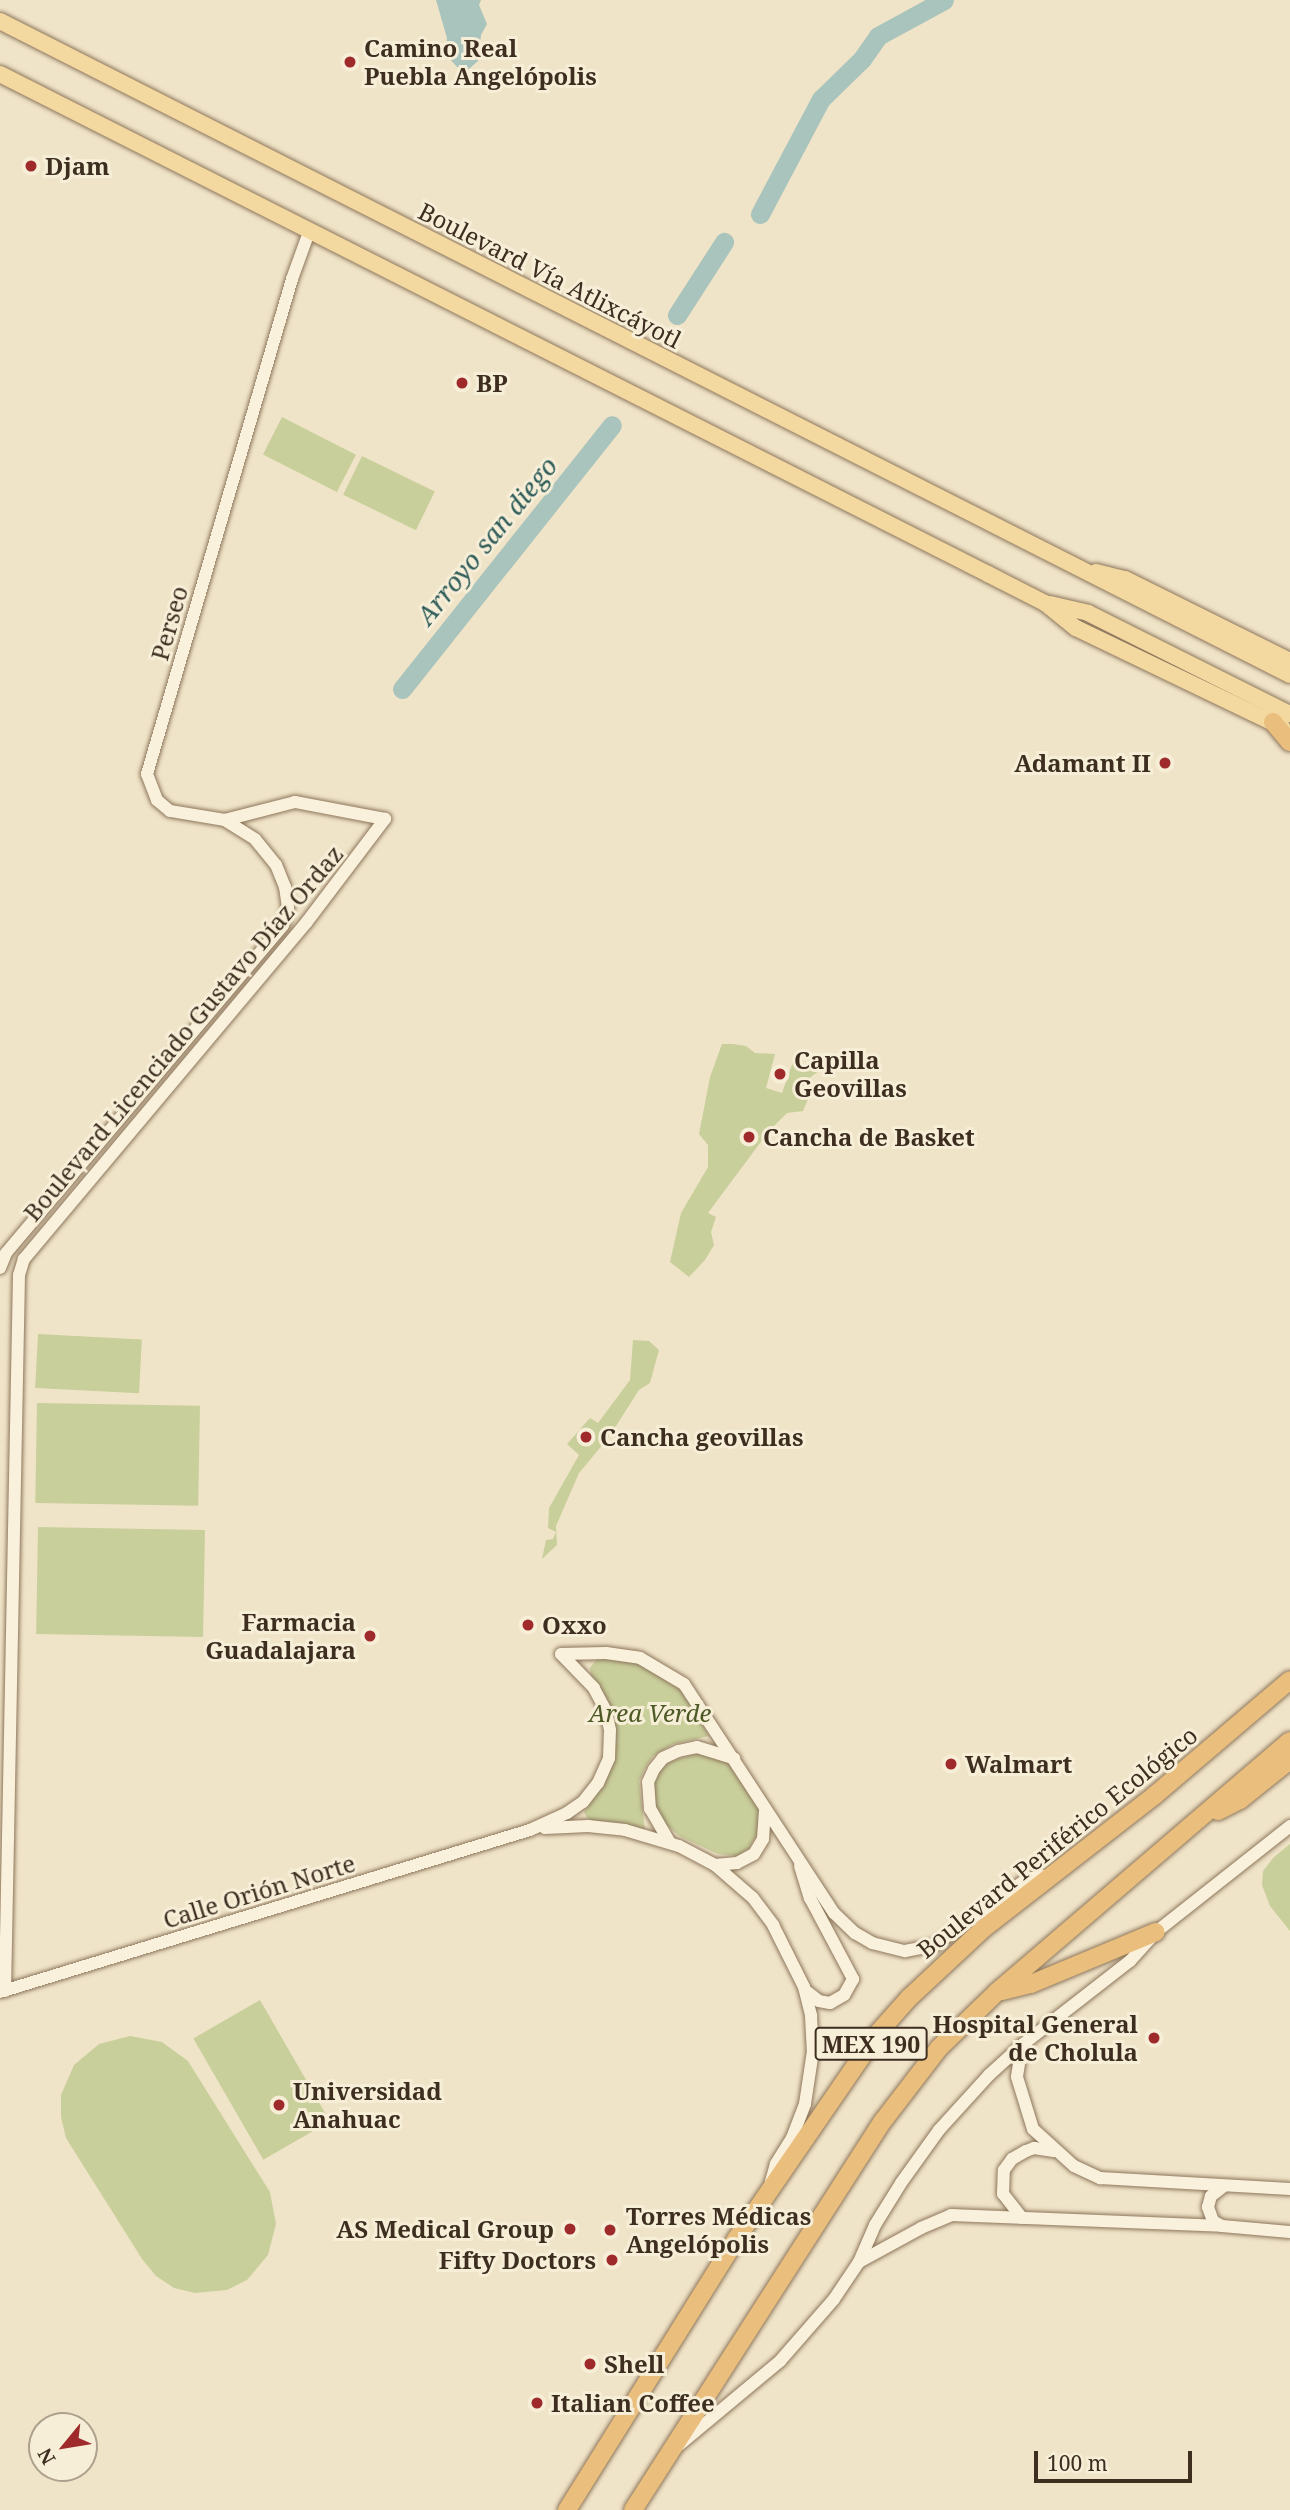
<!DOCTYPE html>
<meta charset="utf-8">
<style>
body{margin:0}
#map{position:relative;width:1290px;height:2510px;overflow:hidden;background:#f0e4c8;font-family:"Noto Serif",serif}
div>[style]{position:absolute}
.green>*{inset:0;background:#c9cf9b;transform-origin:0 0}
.water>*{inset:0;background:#a9c4bc}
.river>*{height:19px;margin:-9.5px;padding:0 9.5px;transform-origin:9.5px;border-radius:9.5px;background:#a9c4bc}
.roads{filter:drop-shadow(0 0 2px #8d765c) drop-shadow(0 0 2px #8d765c)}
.tertiary>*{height:12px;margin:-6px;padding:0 6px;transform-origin:6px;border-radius:6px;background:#faf1dc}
.primary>*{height:16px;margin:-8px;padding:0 8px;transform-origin:8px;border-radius:8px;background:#f3d9a0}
.trunk>*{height:18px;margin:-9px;padding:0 9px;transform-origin:9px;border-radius:9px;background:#eabe7c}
.dots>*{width:19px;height:19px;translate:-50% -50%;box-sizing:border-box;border:4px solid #f7eed8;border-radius:50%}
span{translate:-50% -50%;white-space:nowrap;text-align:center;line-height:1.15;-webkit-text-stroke:6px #f7eed8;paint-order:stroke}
.shield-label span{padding:2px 5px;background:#f7eed8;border:2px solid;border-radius:5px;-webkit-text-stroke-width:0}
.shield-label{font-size:23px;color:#3d2e20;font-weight:700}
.poi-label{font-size:24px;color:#3d2e20;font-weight:700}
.left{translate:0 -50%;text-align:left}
.right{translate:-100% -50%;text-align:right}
.street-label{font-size:24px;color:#3d2e20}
.park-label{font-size:24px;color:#4d5a26;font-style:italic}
.water-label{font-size:26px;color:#2f5d5a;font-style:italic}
.north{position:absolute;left:28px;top:2412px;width:70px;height:70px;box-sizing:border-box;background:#f7eed8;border:2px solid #ada18e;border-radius:50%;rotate:240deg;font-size:19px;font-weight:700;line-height:28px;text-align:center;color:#3d2e20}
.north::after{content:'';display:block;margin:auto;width:24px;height:32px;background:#9e2a2b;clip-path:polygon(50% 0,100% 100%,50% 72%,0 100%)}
.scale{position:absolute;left:1034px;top:2451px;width:158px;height:32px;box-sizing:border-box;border:4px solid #3d2e20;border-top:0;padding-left:9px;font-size:21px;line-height:24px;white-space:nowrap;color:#3d2e20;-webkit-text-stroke:5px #f7eed8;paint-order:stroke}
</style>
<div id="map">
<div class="green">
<div style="left:282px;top:417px;width:83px;height:42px;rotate:27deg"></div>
<div style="left:362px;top:456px;width:81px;height:43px;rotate:26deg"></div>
<div style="clip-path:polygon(722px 1044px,733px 1044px,746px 1046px,755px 1053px,775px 1054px,766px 1088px,782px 1093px,794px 1059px,807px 1066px,828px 1064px,803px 1083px,811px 1092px,803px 1111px,787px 1113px,769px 1131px,708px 1213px,716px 1217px,711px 1232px,714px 1245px,705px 1260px,689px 1277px,670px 1262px,681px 1213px,708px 1167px,708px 1145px,699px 1134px,710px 1077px)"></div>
<div style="left:38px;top:1334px;width:104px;height:54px;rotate:3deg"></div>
<div style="clip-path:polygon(633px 1340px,649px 1341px,659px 1350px,650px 1383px,639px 1390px,609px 1437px,579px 1473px,556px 1526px,557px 1545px,542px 1559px,546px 1540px,553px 1539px,556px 1532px,548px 1528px,549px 1508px,579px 1455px,567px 1444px,590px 1418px,598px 1423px,630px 1380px)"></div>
<div style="left:37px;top:1403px;width:163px;height:100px;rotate:1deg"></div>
<div style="left:38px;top:1527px;width:167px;height:107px;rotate:1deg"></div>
<div style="clip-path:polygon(606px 1657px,639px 1663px,679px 1686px,709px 1736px,673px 1744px,653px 1756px,645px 1768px,639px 1781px,645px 1831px,594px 1821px,587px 1818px,584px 1812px,607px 1773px,601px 1692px,591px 1675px,590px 1668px,596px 1660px)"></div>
<div style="clip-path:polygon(699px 1753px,730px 1764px,760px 1809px,757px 1834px,749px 1848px,739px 1856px,718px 1854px,679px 1836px,657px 1816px,654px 1783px,660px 1770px,671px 1761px)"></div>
<div style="clip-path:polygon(1290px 1844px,1290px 1931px,1270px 1906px,1262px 1885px,1263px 1871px,1274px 1857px)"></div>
<div style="left:260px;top:2000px;width:140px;height:77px;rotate:60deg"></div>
<div style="clip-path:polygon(130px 2036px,162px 2042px,188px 2061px,270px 2192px,276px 2224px,268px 2255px,247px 2280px,227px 2290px,195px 2293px,174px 2288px,156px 2276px,142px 2259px,66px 2138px,61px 2117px,61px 2095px,74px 2065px,99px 2044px)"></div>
</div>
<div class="water">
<div style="clip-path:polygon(436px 0,481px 0,479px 5px,487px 24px,481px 35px,478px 61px,469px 69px,461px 71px,445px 54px,447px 38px)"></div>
</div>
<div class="river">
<div style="left:760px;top:214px;width:130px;rotate:-62.1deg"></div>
<div style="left:821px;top:99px;width:57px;rotate:-44.3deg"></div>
<div style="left:862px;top:59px;width:28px;rotate:-55deg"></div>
<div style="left:878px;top:36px;width:75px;rotate:-28.6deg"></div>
<div style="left:677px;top:315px;width:87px;rotate:-57.2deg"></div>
<div style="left:402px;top:689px;width:337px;rotate:-51.5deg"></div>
</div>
<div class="roads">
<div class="tertiary">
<div style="left:0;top:1268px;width:16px;rotate:-68deg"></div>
<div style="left:6px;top:1253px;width:429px;rotate:-49.8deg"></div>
<div style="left:283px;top:925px;width:18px;rotate:-74deg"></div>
<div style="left:288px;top:908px;width:21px;rotate:-98deg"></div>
<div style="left:285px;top:887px;width:24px;rotate:-112deg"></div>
<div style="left:276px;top:865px;width:33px;rotate:-129deg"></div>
<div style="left:255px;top:839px;width:36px;rotate:-148deg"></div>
<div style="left:561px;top:1654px;width:45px;rotate:-1.3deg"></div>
<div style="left:606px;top:1653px;width:34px;rotate:8deg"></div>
<div style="left:640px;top:1658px;width:51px;rotate:30.6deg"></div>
<div style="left:684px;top:1684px;width:274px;rotate:56.8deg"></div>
<div style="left:834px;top:1913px;width:29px;rotate:44deg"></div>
<div style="left:855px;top:1933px;width:20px;rotate:30deg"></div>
<div style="left:872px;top:1943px;width:34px;rotate:14deg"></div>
<div style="left:905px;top:1951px;width:31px;rotate:-11deg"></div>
<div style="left:935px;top:1945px;width:113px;rotate:-35.7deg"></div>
<div style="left:1027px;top:1879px;width:23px;rotate:-10deg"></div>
<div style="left:545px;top:1828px;width:43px;rotate:-2.7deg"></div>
<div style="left:588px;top:1826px;width:37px;rotate:6deg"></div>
<div style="left:625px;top:1830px;width:56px;rotate:16.5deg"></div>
<div style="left:679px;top:1846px;width:41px;rotate:27.8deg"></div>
<div style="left:715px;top:1865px;width:50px;rotate:41deg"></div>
<div style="left:753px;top:1898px;width:34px;rotate:53deg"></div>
<div style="left:773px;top:1925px;width:69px;rotate:63.4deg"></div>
<div style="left:804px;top:1987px;width:30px;rotate:76deg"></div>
<div style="left:811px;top:2016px;width:35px;rotate:87deg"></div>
<div style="left:813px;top:2051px;width:54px;rotate:98.6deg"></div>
<div style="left:805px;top:2104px;width:36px;rotate:111deg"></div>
<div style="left:792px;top:2138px;width:31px;rotate:122deg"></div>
<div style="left:776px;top:2164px;width:19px;rotate:106deg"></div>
<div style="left:670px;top:1843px;width:39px;rotate:-120deg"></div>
<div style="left:650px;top:1809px;width:27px;rotate:-94deg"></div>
<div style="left:648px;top:1782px;width:14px;rotate:-65deg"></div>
<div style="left:654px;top:1769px;width:14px;rotate:-51deg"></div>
<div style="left:663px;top:1758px;width:17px;rotate:-25deg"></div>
<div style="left:678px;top:1751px;width:19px;rotate:-12deg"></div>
<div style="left:697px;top:1747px;width:39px;rotate:17deg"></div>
<div style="left:715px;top:1865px;width:22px;rotate:-5deg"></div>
<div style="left:737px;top:1863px;width:19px;rotate:-28deg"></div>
<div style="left:754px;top:1854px;width:17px;rotate:-59deg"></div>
<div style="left:763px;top:1839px;width:31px;rotate:-86deg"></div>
<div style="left:800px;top:1866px;width:34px;rotate:73deg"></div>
<div style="left:810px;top:1898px;width:92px;rotate:62deg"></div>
<div style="left:853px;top:1979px;width:18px;rotate:119deg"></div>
<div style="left:844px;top:1995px;width:16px;rotate:150deg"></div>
<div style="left:830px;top:2003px;width:11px;rotate:-170deg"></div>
<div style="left:819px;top:2001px;width:16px;rotate:-142deg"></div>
<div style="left:5px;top:1991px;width:716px;rotate:-88.88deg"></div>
<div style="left:19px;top:1275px;width:17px;rotate:-73deg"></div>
<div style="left:24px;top:1259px;width:439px;rotate:-50deg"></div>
<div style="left:306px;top:923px;width:131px;rotate:-52.8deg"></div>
<div style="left:385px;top:819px;width:92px;rotate:-169.3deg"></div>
<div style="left:295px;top:802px;width:72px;rotate:165.6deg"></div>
<div style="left:225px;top:820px;width:56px;rotate:-170.7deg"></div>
<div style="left:170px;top:811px;width:17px;rotate:-140deg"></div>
<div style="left:157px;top:800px;width:28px;rotate:-111deg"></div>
<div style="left:147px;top:774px;width:516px;rotate:-73.67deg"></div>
<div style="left:292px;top:279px;width:50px;rotate:-70.1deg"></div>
<div style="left:0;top:1992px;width:554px;rotate:-17deg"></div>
<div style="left:530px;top:1830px;width:41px;rotate:-24.7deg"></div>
<div style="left:567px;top:1813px;width:19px;rotate:-35deg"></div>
<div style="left:583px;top:1802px;width:24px;rotate:-52deg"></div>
<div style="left:598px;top:1783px;width:27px;rotate:-66deg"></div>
<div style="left:609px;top:1758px;width:28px;rotate:-88deg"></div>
<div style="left:610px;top:1730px;width:19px;rotate:-102deg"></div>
<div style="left:606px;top:1711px;width:26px;rotate:-118deg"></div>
<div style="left:594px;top:1688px;width:47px;rotate:-134.1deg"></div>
<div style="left:1022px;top:2045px;width:32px;rotate:99deg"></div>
<div style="left:1017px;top:2077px;width:54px;rotate:72.9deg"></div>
<div style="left:1033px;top:2129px;width:55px;rotate:42.1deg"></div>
<div style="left:1074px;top:2166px;width:29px;rotate:25deg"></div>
<div style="left:1100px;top:2178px;width:190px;rotate:3.3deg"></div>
<div style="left:1022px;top:2218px;width:31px;rotate:-128deg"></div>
<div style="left:1003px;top:2194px;width:24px;rotate:-88deg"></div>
<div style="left:1004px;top:2170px;width:14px;rotate:-54deg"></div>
<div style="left:1012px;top:2159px;width:16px;rotate:-30deg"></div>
<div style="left:1026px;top:2151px;width:9px;rotate:-21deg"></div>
<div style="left:1034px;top:2148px;width:20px;rotate:9deg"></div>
<div style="left:1222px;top:2226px;width:10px;rotate:-151deg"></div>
<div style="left:1213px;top:2221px;width:15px;rotate:-110deg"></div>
<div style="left:1208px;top:2207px;width:11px;rotate:-75deg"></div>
<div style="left:1211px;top:2196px;width:16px;rotate:-38deg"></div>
<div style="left:859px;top:2262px;width:71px;rotate:-28.7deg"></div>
<div style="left:921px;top:2228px;width:33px;rotate:-23deg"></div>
<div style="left:951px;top:2215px;width:271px;rotate:2.3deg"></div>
<div style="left:1222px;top:2226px;width:68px;rotate:5deg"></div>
<div style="left:678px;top:2446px;width:133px;rotate:-39.8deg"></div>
<div style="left:780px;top:2361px;width:82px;rotate:-48.9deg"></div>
<div style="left:834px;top:2299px;width:45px;rotate:-56deg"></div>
<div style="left:859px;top:2262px;width:40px;rotate:-66.6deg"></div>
<div style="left:875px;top:2225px;width:49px;rotate:-58.2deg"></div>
<div style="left:901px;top:2183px;width:65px;rotate:-54.4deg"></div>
<div style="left:939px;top:2130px;width:74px;rotate:-47.7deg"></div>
<div style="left:989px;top:2075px;width:45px;rotate:-42.3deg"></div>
<div style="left:1022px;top:2045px;width:137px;rotate:-37.9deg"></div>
<div style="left:1130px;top:1961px;width:39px;rotate:-48deg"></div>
<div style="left:1156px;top:1932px;width:171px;rotate:-38.3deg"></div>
</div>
<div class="primary">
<div style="left:0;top:21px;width:1446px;rotate:26.88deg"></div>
<div style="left:0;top:74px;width:1107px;rotate:26.84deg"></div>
<div style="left:988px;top:574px;width:64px;rotate:27deg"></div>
<div style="left:1045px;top:603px;width:40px;rotate:39deg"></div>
<div style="left:1076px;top:628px;width:229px;rotate:25.7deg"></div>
<div style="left:1096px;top:572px;width:30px;rotate:14deg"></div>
<div style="left:1125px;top:579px;width:184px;rotate:26.4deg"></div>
<div style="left:1050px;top:604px;width:39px;rotate:13deg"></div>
<div style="left:1088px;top:613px;width:226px;rotate:26.6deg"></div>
</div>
<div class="trunk">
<div style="left:1273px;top:722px;width:26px;rotate:50deg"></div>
<div style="left:1218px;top:1811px;width:25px;rotate:-27deg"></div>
<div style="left:1240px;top:1800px;width:64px;rotate:-38.7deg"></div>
<div style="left:1002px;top:1991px;width:30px;rotate:-14deg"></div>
<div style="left:1031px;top:1984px;width:135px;rotate:-22.6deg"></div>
<div style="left:567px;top:2510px;width:321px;rotate:-58deg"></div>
<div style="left:737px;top:2238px;width:247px;rotate:-55.5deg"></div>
<div style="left:877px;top:2034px;width:48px;rotate:-48.4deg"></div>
<div style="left:909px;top:1998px;width:101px;rotate:-43deg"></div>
<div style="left:983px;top:1929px;width:218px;rotate:-37.9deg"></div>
<div style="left:1155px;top:1795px;width:177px;rotate:-40.4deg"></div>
<div style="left:633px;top:2510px;width:462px;rotate:-57.3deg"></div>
<div style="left:883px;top:2121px;width:92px;rotate:-52.5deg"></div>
<div style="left:939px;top:2048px;width:82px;rotate:-44deg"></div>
<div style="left:998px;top:1991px;width:384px;rotate:-40.6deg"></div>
</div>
</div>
<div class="dots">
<div style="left:350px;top:62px;background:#9e2a2b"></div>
<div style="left:31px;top:166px;background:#9e2a2b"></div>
<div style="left:462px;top:383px;background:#9e2a2b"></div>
<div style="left:1165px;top:763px;background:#9e2a2b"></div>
<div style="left:780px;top:1074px;background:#9e2a2b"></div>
<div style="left:749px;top:1137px;background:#9e2a2b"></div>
<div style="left:586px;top:1437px;background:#9e2a2b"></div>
<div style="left:528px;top:1625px;background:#9e2a2b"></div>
<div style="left:370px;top:1636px;background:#9e2a2b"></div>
<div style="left:951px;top:1764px;background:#9e2a2b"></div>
<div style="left:1154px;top:2038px;background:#9e2a2b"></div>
<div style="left:279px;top:2105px;background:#9e2a2b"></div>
<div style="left:570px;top:2229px;background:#9e2a2b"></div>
<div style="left:610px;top:2230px;background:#9e2a2b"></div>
<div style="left:612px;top:2260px;background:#9e2a2b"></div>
<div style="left:590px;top:2364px;background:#9e2a2b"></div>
<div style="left:537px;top:2403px;background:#9e2a2b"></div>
</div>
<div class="shield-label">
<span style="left:871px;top:2044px">MEX 190</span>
</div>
<div class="poi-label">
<span class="left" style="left:364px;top:62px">Camino Real<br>Puebla Angelópolis</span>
<span class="left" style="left:45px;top:166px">Djam</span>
<span class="left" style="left:476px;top:383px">BP</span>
<span class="right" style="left:1151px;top:763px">Adamant II</span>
<span class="left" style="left:794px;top:1074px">Capilla<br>Geovillas</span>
<span class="left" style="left:763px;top:1137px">Cancha de Basket</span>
<span class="left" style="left:600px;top:1437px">Cancha geovillas</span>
<span class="right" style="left:356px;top:1636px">Farmacia<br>Guadalajara</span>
<span class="left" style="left:542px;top:1625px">Oxxo</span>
<span class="left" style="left:965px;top:1764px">Walmart</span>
<span class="right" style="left:1138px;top:2038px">Hospital General<br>de Cholula</span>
<span class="left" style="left:293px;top:2105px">Universidad<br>Anahuac</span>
<span class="left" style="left:626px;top:2230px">Torres Médicas<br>Angelópolis</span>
<span class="right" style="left:554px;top:2229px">AS Medical Group</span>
<span class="right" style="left:596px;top:2260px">Fifty Doctors</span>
<span class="left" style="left:604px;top:2364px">Shell</span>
<span class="left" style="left:551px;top:2403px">Italian Coffee</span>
</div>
<div class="street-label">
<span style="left:550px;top:275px;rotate:27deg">Boulevard Vía Atlixcáyotl</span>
<span style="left:169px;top:623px;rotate:-74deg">Perseo</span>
<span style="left:183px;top:1033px;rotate:-50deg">Boulevard Licenciado Gustavo Díaz Ordaz</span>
<span style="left:1057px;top:1842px;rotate:-39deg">Boulevard Periférico Ecológico</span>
<span style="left:259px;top:1891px;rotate:-17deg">Calle Orión Norte</span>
</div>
<div class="park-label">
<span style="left:650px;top:1713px">Area Verde</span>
</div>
<div class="water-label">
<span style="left:487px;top:541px;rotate:-51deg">Arroyo san diego</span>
</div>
<div class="north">N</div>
<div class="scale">100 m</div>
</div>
